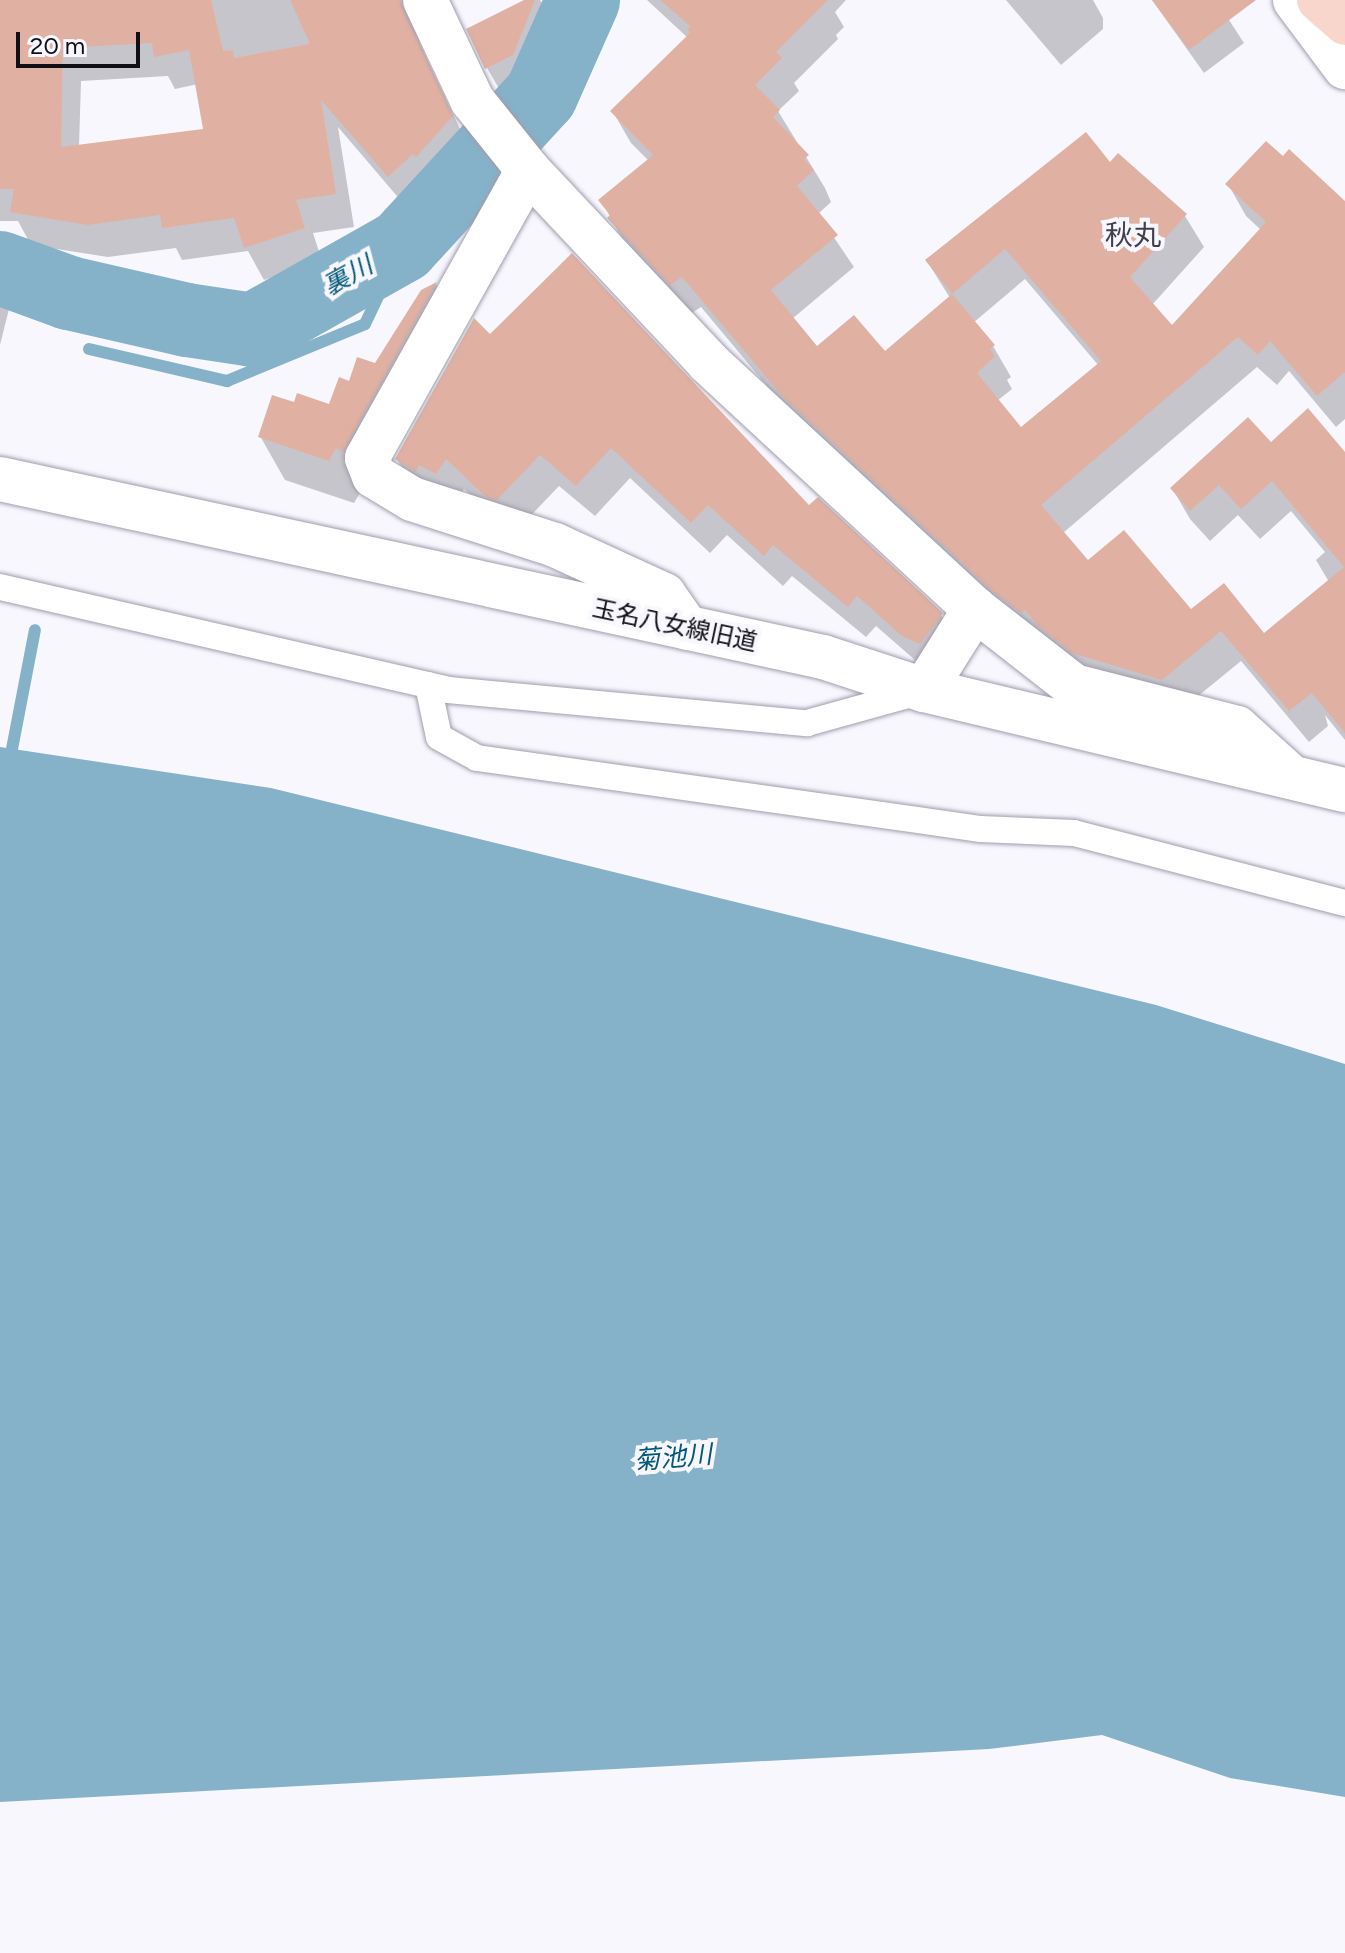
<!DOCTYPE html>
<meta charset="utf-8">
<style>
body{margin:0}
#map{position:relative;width:1345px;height:1953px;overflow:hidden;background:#f8f7fe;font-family:Figtree,"Noto Sans JP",sans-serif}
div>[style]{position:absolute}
.water>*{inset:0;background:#85b2c9}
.shadow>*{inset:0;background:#0003}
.stream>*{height:12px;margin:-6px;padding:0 6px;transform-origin:6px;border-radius:6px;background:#85b2c9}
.river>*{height:74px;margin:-37px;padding:0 37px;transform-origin:37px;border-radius:37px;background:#85b2c9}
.building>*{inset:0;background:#e0b1a3}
.roads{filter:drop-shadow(0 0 2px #a09dad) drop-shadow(0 0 2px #a09dad)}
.service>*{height:26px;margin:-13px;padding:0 13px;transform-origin:13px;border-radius:13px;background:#fff}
.minor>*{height:44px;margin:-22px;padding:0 22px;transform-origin:22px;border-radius:22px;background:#fff}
.tertiary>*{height:44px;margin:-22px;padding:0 22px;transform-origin:22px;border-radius:22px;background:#fff}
.primary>*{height:44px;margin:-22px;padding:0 22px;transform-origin:22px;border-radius:22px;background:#f8d6cc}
span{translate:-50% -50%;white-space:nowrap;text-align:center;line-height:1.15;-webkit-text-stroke:8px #f8f7fe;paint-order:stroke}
.street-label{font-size:24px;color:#100f15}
.water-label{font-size:26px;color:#02597a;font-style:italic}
.quarter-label{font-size:28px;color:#423f4c}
.scale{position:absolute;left:16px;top:32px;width:124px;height:36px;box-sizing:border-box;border:4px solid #100f15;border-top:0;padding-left:10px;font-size:24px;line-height:28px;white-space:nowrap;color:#100f15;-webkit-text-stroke:6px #f8f7fe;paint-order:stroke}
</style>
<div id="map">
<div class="water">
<div style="clip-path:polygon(0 747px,271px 788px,1156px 1005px,1345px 1064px,1345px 1797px,1230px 1778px,1102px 1735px,989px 1749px,0 1802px)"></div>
</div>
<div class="shadow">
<div style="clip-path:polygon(evenodd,0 0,406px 0,419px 30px,420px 45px,470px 150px,435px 188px,433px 186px,408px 209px,338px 127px,354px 227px,313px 233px,322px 261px,264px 280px,248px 251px,182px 260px,176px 248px,108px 257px,31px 245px,18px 221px,0 221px,0 0,168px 76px,175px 89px,198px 84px,206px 131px,79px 147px,81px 81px,168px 76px)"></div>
<div style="clip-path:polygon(528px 0,540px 0,551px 18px,526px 79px,501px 92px,487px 68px)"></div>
<div style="clip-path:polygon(evenodd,647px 0,846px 0,835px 12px,844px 27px,836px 35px,838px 39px,794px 83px,799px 91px,778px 111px,825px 188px,831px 202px,818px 214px,854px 267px,792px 319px,817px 349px,885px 354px,950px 298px,927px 261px,1110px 165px,1118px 156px,1185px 216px,1204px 247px,1152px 305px,1172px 328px,1261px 230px,1246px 216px,1228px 184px,1345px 215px,1345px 419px,1336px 427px,1289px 371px,1277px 385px,1257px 367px,1063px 533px,1088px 562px,1191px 611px,1263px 636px,1329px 582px,1316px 560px,1325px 552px,1291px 511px,1260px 539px,1238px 515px,1210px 541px,1190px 519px,1172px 488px,1271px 445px,1345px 455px,1345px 740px,1325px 715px,1328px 726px,1309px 742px,1241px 661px,1181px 710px,1092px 684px,802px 428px,701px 307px,689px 315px,628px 250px,601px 200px,649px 161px,631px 143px,613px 112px,688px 38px,647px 0,1025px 279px,1099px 366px,1021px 430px,997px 401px,1012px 389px,1007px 380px,1011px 377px,993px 346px,973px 323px,1025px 279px)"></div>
<div style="clip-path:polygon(1006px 0,1093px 0,1103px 18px,1103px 29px,1061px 65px)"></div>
<div style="clip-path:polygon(1152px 0,1216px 0,1244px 43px,1204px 73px)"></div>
<div style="clip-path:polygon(436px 284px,460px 326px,354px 503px,285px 480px,260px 436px,295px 405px,330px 406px,350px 383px,375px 365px,423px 292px)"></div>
<div style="clip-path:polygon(0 293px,9px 309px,0 345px)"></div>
<div style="clip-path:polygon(490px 337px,809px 508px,941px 615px,960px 646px,923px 667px,876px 626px,866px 637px,792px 576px,783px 586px,727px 535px,710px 553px,630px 478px,595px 516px,559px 486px,516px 531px,506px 528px,464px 489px,454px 505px,415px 491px,397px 459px)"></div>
</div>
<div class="stream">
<div style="left:89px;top:349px;width:142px;rotate:13.1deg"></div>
<div style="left:227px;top:381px;width:149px;rotate:-22.4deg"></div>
<div style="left:365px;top:324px;width:86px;rotate:-64.6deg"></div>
<div style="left:12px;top:749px;width:121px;rotate:-79.1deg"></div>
</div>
<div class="river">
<div style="left:0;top:268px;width:73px;rotate:19.9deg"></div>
<div style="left:69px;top:293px;width:121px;rotate:12.9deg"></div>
<div style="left:187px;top:320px;width:67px;rotate:8.6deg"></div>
<div style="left:253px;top:330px;width:171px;rotate:-29.4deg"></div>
<div style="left:402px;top:246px;width:205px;rotate:-47.4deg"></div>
<div style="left:541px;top:95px;width:104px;rotate:-66.1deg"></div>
</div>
<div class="building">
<div style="clip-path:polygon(evenodd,0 0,211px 0,223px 51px,233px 50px,234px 58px,310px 44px,290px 0,400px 0,453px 116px,416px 157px,413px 154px,388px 177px,321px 100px,336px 194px,296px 200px,305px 228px,244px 248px,234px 218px,162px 228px,160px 215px,88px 225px,10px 212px,14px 189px,0 189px,0 0,152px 43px,154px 57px,189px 50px,203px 129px,61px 147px,63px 48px,152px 43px)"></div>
<div style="clip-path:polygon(524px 0,535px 0,513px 55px,485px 69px,466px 29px)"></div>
<div style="clip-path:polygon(660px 0,828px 0,776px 52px,782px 58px,755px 85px,780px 110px,773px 117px,809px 155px,804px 159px,814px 170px,797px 186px,838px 235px,771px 290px,817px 346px,854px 315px,885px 351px,952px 294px,995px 345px,990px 349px,995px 356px,977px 373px,1021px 427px,1101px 361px,1005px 249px,952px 294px,925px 260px,1086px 132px,1110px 162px,1118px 153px,1187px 214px,1130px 277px,1172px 325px,1266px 222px,1225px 184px,1266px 141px,1283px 156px,1289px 149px,1345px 201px,1345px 372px,1317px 396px,1270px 341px,1258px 355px,1238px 337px,1041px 505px,1088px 560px,1124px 530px,1191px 609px,1224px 583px,1264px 633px,1344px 567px,1272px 481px,1241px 509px,1219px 485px,1190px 511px,1170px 488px,1248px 417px,1271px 442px,1308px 408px,1345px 452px,1345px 733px,1305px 685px,1312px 693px,1289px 711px,1221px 631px,1162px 680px,1072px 653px,1038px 626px,1025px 610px,1021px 613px,991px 590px,782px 396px,682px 277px,670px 285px,607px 218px,610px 215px,598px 200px,653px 155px,610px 111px,690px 33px,687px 29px,690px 26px)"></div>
<div style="clip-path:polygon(1152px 0,1256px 0,1189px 50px)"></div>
<div style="clip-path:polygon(572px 253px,809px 505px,818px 497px,943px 613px,920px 644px,902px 636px,857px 596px,848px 607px,773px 545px,764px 556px,708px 505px,691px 523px,611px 448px,576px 486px,540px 455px,497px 500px,486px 497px,446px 459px,436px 474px,419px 465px,416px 472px,395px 459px,474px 318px,490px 334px)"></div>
<div style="clip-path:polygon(437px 282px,343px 452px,336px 448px,329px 461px,258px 437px,272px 395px,294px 402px,297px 393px,329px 404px,339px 377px,349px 381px,357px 357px,375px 363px,421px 290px)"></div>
</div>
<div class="roads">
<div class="service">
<div style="left:0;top:587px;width:460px;rotate:12.9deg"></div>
<div style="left:448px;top:690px;width:361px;rotate:5.3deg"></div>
<div style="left:807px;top:723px;width:116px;rotate:-15.5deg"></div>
<div style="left:428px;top:685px;width:53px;rotate:78.1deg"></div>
<div style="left:439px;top:737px;width:43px;rotate:28.9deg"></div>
<div style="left:477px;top:758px;width:509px;rotate:8.02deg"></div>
<div style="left:981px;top:829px;width:93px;rotate:2.5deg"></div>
<div style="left:1074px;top:833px;width:280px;rotate:14.5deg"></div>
</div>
<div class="minor">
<div style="left:425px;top:0;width:110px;rotate:64.8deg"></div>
<div style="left:528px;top:170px;width:330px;rotate:119.2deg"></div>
<div style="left:367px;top:458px;width:19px;rotate:69deg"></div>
<div style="left:374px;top:476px;width:44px;rotate:31.2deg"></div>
<div style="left:412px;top:499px;width:150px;rotate:17.8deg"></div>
<div style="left:555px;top:545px;width:120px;rotate:24.6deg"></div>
<div style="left:664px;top:595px;width:40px;rotate:55.1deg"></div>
<div style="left:0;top:479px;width:842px;rotate:12.2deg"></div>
<div style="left:823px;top:657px;width:106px;rotate:18.1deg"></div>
<div style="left:924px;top:690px;width:433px;rotate:13.4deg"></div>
<div style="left:924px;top:690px;width:96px;rotate:-57.8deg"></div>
<div style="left:975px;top:609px;width:125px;rotate:37.9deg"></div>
<div style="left:1074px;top:686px;width:168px;rotate:14.4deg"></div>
<div style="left:1237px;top:728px;width:72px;rotate:42.2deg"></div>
</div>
<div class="tertiary">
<div style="left:1295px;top:0;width:84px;rotate:53.3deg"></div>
<div style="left:472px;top:100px;width:90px;rotate:51.3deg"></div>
<div style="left:528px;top:170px;width:263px;rotate:46.8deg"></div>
<div style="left:708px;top:362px;width:364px;rotate:42.8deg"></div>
</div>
<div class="primary">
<div style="left:1319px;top:0;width:35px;rotate:41deg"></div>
</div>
</div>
<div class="street-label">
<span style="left:675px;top:625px;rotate:12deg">玉名八女線旧道</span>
</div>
<div class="water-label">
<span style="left:348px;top:276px;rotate:-29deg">裏川</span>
<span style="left:673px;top:1458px;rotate:-5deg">菊池川</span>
</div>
<div class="quarter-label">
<span style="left:1133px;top:235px">秋丸</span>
</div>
<div class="scale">20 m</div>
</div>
